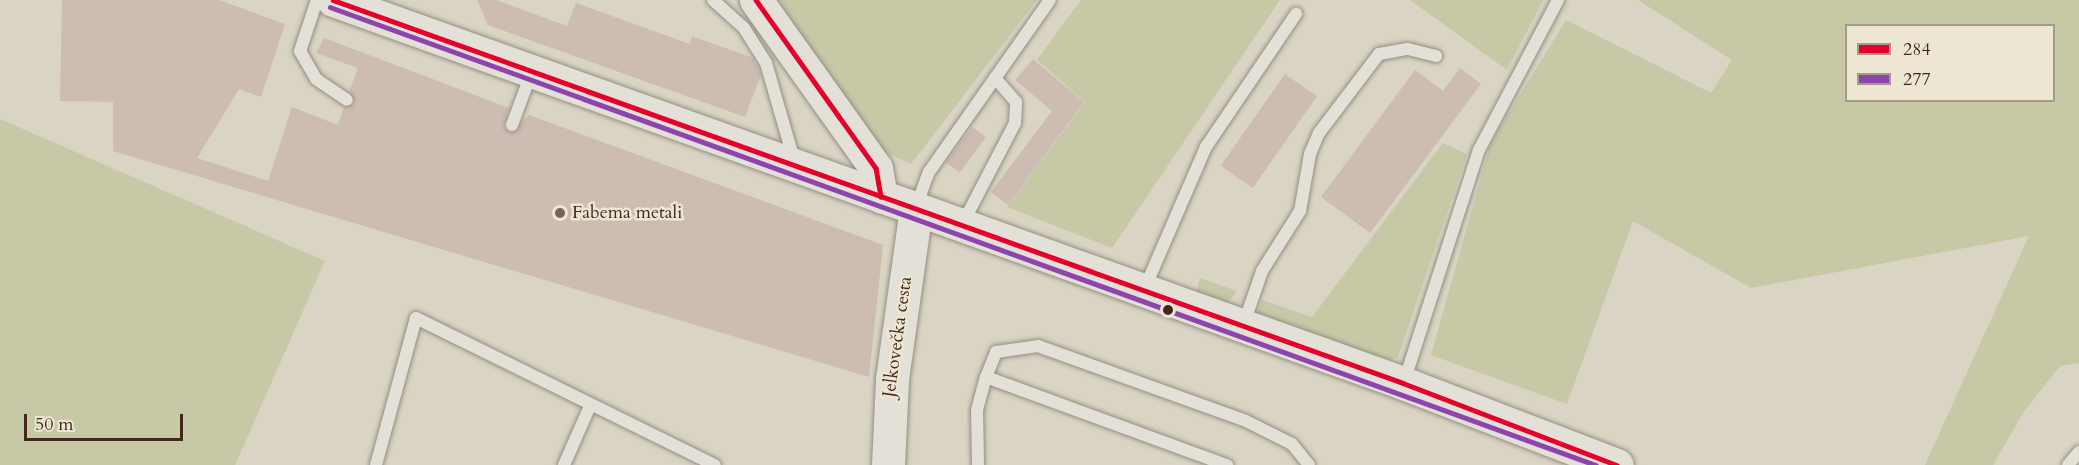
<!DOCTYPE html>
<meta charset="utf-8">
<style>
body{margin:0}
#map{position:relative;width:2079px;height:465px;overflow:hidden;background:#d9d4c3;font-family:Cardo,serif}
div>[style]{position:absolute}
.green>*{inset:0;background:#c6c8a6}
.building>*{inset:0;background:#cdbcb2;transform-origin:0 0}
.roads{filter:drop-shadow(0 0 2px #958e84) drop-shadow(0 0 2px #958e84)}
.lane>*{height:12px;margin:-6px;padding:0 6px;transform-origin:6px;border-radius:6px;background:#e2e0d7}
.secondary>*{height:33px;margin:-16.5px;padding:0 16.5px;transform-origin:16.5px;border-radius:16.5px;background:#e2e0d7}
.bus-1>*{height:4.5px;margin:-2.25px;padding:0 2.25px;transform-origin:2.25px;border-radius:2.25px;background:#e4002b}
.bus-2>*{height:4.5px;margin:-2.25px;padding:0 2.25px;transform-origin:2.25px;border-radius:2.25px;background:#8e44ad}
.dots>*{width:16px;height:16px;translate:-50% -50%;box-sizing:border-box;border:3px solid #ece6d3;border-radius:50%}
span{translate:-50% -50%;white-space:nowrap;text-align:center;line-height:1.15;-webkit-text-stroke:5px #ece6d3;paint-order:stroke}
.poi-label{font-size:18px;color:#41271c}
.left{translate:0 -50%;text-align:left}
.street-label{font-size:18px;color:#41271c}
.legend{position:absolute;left:1845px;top:24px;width:210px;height:78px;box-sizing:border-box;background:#ece6d3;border:2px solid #a89a8a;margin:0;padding:8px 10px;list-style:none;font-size:18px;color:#41271c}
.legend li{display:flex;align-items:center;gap:12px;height:30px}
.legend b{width:30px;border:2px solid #a89a8a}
.scale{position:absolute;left:24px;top:414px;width:159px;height:27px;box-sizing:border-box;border:3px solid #41271c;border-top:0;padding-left:8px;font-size:18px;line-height:21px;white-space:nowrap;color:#41271c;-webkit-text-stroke:4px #ece6d3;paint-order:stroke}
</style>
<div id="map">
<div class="green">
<div style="clip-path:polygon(771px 0,1037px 0,911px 164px,882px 151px)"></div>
<div style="clip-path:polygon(1081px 0,1280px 0,1112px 248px,1007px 207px,1085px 102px,1037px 60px)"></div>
<div style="clip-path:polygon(1410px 0,1543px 0,1507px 70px)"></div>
<div style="clip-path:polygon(evenodd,1638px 0,2079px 0,2079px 363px,2060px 366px,2025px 410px,1993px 465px,1925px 465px,2029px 236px,1751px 288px,1633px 221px,1567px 404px,1431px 355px,1491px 142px,1566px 20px,1711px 93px,1732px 60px,1638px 0,1846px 26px,2054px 26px,2054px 100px,1846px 100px,1846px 26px)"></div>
<div style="clip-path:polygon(0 119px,325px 261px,235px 465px,0 465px)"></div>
<div style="clip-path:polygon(1443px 143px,1467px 154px,1398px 357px,1381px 363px,1257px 315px,1262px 300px,1312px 317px)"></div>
<div style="clip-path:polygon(1200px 278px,1237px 291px,1226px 305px,1196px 294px)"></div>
</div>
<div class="building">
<div style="clip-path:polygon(62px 0,219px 0,285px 24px,261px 97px,239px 89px,197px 158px,268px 181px,292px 107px,338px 125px,344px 107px,354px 104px,349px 92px,358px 68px,316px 53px,324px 38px,509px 108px,504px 126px,510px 133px,529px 115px,883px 245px,869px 377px,113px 151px,113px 102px,60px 101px)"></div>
<div style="clip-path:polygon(477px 0,496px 0,567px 26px,576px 3px,690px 44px,692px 36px,753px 58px,761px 75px,745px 117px,488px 25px)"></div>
<div style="clip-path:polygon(1033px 59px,1084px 102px,1008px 205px,991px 192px,1052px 111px,1015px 80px)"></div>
<div style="clip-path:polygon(1460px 68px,1481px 84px,1370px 233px,1321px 197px,1415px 70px,1443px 91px)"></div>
<div style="left:1285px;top:74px;width:39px;height:112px;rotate:35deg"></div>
<div style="left:972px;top:127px;width:17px;height:44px;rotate:36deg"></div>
</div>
<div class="roads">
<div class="lane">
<div style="left:317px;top:0;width:54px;rotate:108.4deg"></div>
<div style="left:300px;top:51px;width:32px;rotate:60deg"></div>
<div style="left:316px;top:79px;width:37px;rotate:34deg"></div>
<div style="left:713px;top:0;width:42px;rotate:42.1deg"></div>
<div style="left:744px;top:28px;width:41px;rotate:57.8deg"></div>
<div style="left:766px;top:63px;width:101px;rotate:73.9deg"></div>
<div style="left:512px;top:125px;width:54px;rotate:-69.6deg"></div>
<div style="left:916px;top:207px;width:37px;rotate:-70deg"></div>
<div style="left:929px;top:172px;width:210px;rotate:-54.9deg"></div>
<div style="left:963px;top:223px;width:113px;rotate:-62.5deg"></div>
<div style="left:1015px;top:123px;width:21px;rotate:-87deg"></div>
<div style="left:1016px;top:102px;width:32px;rotate:-131deg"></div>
<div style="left:1144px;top:290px;width:156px;rotate:-66.6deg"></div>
<div style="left:1206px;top:147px;width:161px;rotate:-55.9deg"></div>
<div style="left:1243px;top:326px;width:58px;rotate:-70.9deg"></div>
<div style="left:1262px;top:271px;width:71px;rotate:-57.7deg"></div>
<div style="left:1300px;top:211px;width:58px;rotate:-80deg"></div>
<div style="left:1310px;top:154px;width:23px;rotate:-67deg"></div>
<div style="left:1319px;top:133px;width:99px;rotate:-52.8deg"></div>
<div style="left:1379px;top:54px;width:29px;rotate:-10deg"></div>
<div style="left:1408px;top:49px;width:29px;rotate:14deg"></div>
<div style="left:986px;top:377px;width:27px;rotate:-68deg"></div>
<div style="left:996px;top:352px;width:42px;rotate:-8.1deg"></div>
<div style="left:1038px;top:346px;width:221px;rotate:19.8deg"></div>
<div style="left:1246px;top:421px;width:51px;rotate:26.6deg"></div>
<div style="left:1292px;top:444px;width:27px;rotate:51deg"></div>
<div style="left:1404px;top:382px;width:244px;rotate:-72.1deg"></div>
<div style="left:1479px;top:150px;width:170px;rotate:-62.2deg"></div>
<div style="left:376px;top:465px;width:152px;rotate:-74.8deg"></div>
<div style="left:416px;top:318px;width:333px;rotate:26.2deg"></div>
<div style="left:564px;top:465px;width:64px;rotate:-66.2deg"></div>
<div style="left:978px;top:465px;width:55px;rotate:-91deg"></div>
<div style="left:977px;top:410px;width:34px;rotate:-75deg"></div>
<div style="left:986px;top:377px;width:257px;rotate:20.1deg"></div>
<div style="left:2068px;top:465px;width:17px;rotate:-50deg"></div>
</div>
<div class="secondary">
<div style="left:333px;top:0;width:1136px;rotate:19.69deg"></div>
<div style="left:1403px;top:383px;width:229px;rotate:21deg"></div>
<div style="left:756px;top:0;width:206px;rotate:54.5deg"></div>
<div style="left:876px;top:168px;width:29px;rotate:80deg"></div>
<div style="left:888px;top:465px;width:86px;rotate:-87.3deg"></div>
<div style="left:892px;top:379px;width:172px;rotate:-82deg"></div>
</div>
</div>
<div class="bus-1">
<div style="left:333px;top:0;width:1136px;rotate:19.69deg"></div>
<div style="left:1403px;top:383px;width:229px;rotate:21deg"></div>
<div style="left:756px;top:0;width:206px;rotate:54.5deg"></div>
<div style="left:876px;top:168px;width:29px;rotate:80deg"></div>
</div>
<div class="bus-2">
<div style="left:330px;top:7px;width:1346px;rotate:19.89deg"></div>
</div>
<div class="dots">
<div style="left:560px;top:213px;background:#766456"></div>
<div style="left:1168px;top:310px;background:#41271c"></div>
</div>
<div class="poi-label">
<span class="left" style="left:572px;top:213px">Fabema metali</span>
</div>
<div class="street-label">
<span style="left:898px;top:337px;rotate:-82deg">Jelkovečka cesta</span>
</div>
<ul class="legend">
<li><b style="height:8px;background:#e4002b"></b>284</li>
<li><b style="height:8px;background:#8e44ad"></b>277</li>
</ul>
<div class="scale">50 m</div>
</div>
